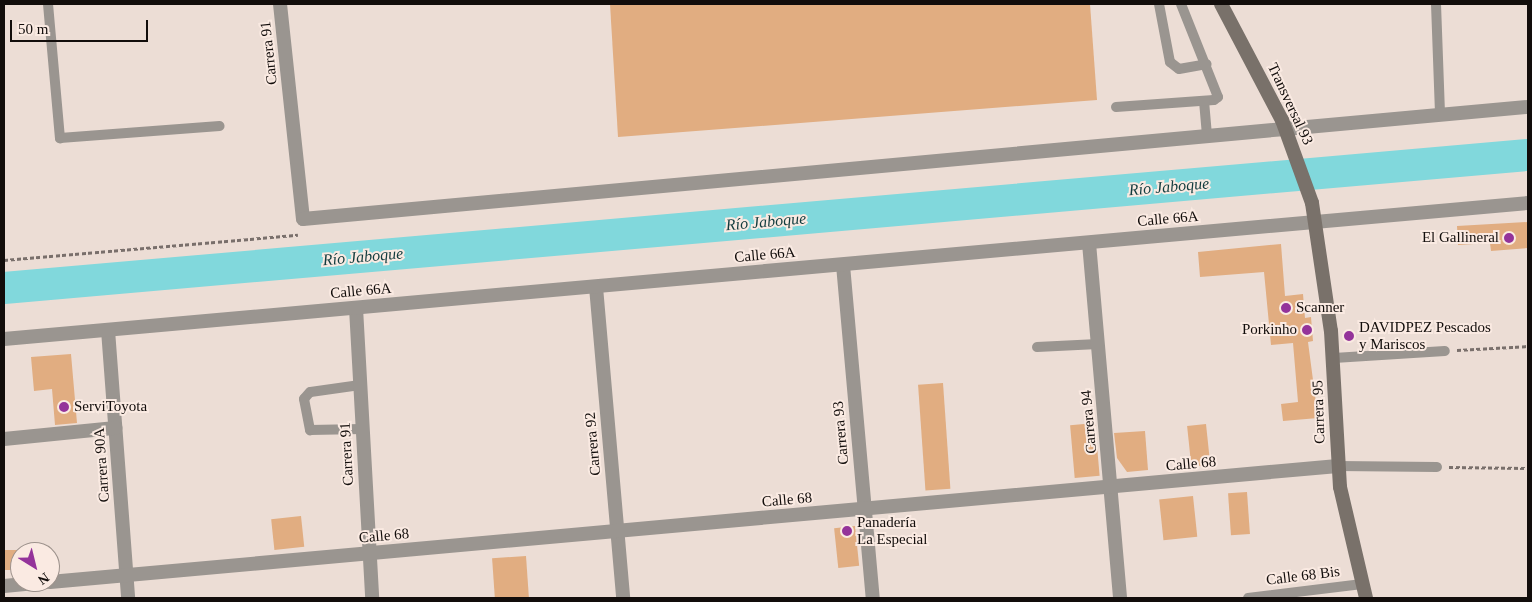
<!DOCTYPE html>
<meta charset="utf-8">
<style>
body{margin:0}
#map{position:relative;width:1532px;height:602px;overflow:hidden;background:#ecddd5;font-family:"Times New Roman",serif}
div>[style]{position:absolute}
.river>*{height:32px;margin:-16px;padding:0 16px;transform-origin:16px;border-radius:16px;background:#81d8dc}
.building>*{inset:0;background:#e1ad81;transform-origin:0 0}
.path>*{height:3px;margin-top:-1.5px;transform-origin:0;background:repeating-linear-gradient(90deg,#796f6b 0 4px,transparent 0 6.5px)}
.service>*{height:10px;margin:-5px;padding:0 5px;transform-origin:5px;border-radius:5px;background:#9a9590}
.minor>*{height:14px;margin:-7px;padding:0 7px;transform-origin:7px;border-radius:7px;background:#9a9590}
.tertiary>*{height:14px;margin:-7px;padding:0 7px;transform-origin:7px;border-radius:7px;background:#9a9590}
.secondary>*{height:14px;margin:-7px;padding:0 7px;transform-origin:7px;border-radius:7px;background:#79716a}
.dots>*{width:14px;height:14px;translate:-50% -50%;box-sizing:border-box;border:2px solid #faeae2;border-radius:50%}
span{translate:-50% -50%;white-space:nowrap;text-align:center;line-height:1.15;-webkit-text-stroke:4px #faeae2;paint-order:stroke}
.street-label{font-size:15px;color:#120d0b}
.poi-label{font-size:15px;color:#120d0b}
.right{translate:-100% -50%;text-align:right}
.left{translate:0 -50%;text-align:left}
.water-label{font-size:16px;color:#123c3e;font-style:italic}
.frame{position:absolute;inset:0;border:5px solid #120d0b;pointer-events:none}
.north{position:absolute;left:10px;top:542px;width:50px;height:50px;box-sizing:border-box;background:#faeae2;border:1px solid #9d928c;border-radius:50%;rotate:144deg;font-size:14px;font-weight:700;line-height:20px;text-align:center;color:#120d0b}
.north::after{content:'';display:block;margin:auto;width:18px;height:22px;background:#94339a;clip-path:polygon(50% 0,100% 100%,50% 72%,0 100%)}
.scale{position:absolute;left:10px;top:20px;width:138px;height:22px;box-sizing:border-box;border:2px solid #120d0b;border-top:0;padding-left:6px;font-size:15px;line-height:18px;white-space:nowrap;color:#120d0b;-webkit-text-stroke:4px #faeae2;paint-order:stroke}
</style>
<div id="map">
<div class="river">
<div style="left:4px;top:288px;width:1530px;rotate:-4.99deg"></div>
</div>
<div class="building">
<div style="clip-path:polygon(610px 4px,1090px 4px,1097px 100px,618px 137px)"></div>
<div style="clip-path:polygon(1528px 222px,1528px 248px,1491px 251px,1490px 243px,1458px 245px,1457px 226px)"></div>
<div style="clip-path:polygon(1281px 244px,1285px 296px,1303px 294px,1305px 318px,1311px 317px,1313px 341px,1308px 342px,1318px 418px,1283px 421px,1281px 404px,1298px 402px,1293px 343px,1271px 345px,1264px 272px,1200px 277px,1198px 252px)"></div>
<div style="clip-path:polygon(71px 354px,77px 423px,55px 425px,52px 389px,34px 391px,31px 357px)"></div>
<div style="left:943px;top:383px;width:106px;height:25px;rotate:86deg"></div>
<div style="left:1095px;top:423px;width:53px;height:25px;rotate:85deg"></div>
<div style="left:1206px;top:424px;width:41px;height:19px;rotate:84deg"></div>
<div style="clip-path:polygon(1145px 431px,1148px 470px,1127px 472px,1117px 458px,1114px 433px)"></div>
<div style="left:1247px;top:492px;width:42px;height:19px;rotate:86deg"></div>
<div style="left:1193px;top:496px;width:41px;height:34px;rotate:84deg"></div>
<div style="left:301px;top:516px;width:31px;height:30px;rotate:84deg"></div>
<div style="left:855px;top:526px;width:40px;height:21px;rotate:84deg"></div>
<div style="left:20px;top:550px;width:20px;height:16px;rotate:90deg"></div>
<div style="left:526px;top:556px;width:42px;height:34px;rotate:86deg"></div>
</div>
<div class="path">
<div style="left:4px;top:260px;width:295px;rotate:-4.9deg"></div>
<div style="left:1457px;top:350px;width:71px;rotate:-3.2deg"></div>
<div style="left:1449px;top:467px;width:79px;rotate:0.7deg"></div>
</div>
<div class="service">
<div style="left:48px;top:4px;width:135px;rotate:84.9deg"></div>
<div style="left:60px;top:138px;width:160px;rotate:-4.3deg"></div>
<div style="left:1159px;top:4px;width:59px;rotate:79.3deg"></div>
<div style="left:1170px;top:62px;width:11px;rotate:38deg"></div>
<div style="left:1179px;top:69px;width:28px;rotate:-10deg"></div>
<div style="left:1436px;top:4px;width:111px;rotate:87.9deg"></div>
<div style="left:1204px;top:101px;width:35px;rotate:85deg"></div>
<div style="left:1116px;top:107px;width:98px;rotate:-4.1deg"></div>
<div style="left:1214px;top:100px;width:5px;rotate:-37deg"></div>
<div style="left:1218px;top:97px;width:100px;rotate:-111.7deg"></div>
<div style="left:1037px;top:347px;width:61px;rotate:-2.8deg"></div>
<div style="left:1334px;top:358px;width:111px;rotate:-3.6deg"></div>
<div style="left:360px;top:385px;width:50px;rotate:172deg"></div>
<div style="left:310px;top:392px;width:9px;rotate:131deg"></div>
<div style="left:304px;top:399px;width:32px;rotate:79deg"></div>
<div style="left:310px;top:430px;width:52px;rotate:-1.1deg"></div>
<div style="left:1338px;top:466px;width:99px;rotate:0.6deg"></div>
<div style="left:1248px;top:598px;width:115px;rotate:-7deg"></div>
</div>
<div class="minor">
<div style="left:280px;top:4px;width:216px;rotate:83.9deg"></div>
<div style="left:303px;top:219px;width:986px;rotate:-5.24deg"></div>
<div style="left:1089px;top:243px;width:356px;rotate:85deg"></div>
<div style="left:843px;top:265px;width:334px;rotate:84.9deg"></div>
<div style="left:596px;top:287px;width:312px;rotate:85deg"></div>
<div style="left:356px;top:308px;width:290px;rotate:86.8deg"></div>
<div style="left:108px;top:330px;width:269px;rotate:85.7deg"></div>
<div style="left:4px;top:439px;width:112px;rotate:-5.7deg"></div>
<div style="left:50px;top:582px;width:1293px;rotate:-5.15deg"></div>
<div style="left:4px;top:586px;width:42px;rotate:-5.4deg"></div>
</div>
<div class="tertiary">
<div style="left:1285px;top:129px;width:244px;rotate:-5.2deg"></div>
<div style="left:4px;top:339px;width:1530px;rotate:-5.1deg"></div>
</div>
<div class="secondary">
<div style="left:1221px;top:4px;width:131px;rotate:62.3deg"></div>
<div style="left:1282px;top:120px;width:88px;rotate:70.1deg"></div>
<div style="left:1312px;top:203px;width:129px;rotate:81.6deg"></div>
<div style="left:1331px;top:331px;width:156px;rotate:86.7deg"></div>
<div style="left:1340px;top:487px;width:114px;rotate:76.8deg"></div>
</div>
<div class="dots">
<div style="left:1509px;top:238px;background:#94339a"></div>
<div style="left:1286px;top:308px;background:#94339a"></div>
<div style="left:1307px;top:330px;background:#94339a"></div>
<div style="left:1349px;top:336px;background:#94339a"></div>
<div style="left:64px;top:407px;background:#94339a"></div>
<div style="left:847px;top:531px;background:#94339a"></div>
</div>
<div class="street-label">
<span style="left:269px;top:53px;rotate:-96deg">Carrera 91</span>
<span style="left:1290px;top:104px;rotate:65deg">Transversal 93</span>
<span style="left:1168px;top:219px;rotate:-5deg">Calle 66A</span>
<span style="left:765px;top:255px;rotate:-5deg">Calle 66A</span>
<span style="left:361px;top:291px;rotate:-5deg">Calle 66A</span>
<span style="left:1319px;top:412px;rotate:-92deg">Carrera 95</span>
<span style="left:1089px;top:422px;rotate:-95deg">Carrera 94</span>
<span style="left:841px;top:433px;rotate:-95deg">Carrera 93</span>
<span style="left:593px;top:444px;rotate:-95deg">Carrera 92</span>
<span style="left:347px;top:454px;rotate:-93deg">Carrera 91</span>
<span style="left:1191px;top:464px;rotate:-5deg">Calle 68</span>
<span style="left:102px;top:465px;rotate:-94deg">Carrera 90A</span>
<span style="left:787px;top:500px;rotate:-5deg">Calle 68</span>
<span style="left:384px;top:536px;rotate:-5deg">Calle 68</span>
<span style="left:1303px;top:576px;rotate:-7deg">Calle 68 Bis</span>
</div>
<div class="poi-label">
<span class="right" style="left:1499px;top:238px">El Gallineral</span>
<span class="left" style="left:1296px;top:308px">Scanner</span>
<span class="left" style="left:1359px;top:336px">DAVIDPEZ Pescados<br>y Mariscos</span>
<span class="right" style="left:1297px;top:330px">Porkinho</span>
<span class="left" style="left:74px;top:407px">ServiToyota</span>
<span class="left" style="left:857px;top:531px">Panadería<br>La Especial</span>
</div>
<div class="water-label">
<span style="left:1169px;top:187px;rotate:-5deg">Río Jaboque</span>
<span style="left:766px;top:222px;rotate:-5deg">Río Jaboque</span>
<span style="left:363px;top:257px;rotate:-5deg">Río Jaboque</span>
</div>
<div class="frame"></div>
<div class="north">N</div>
<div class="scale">50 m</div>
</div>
